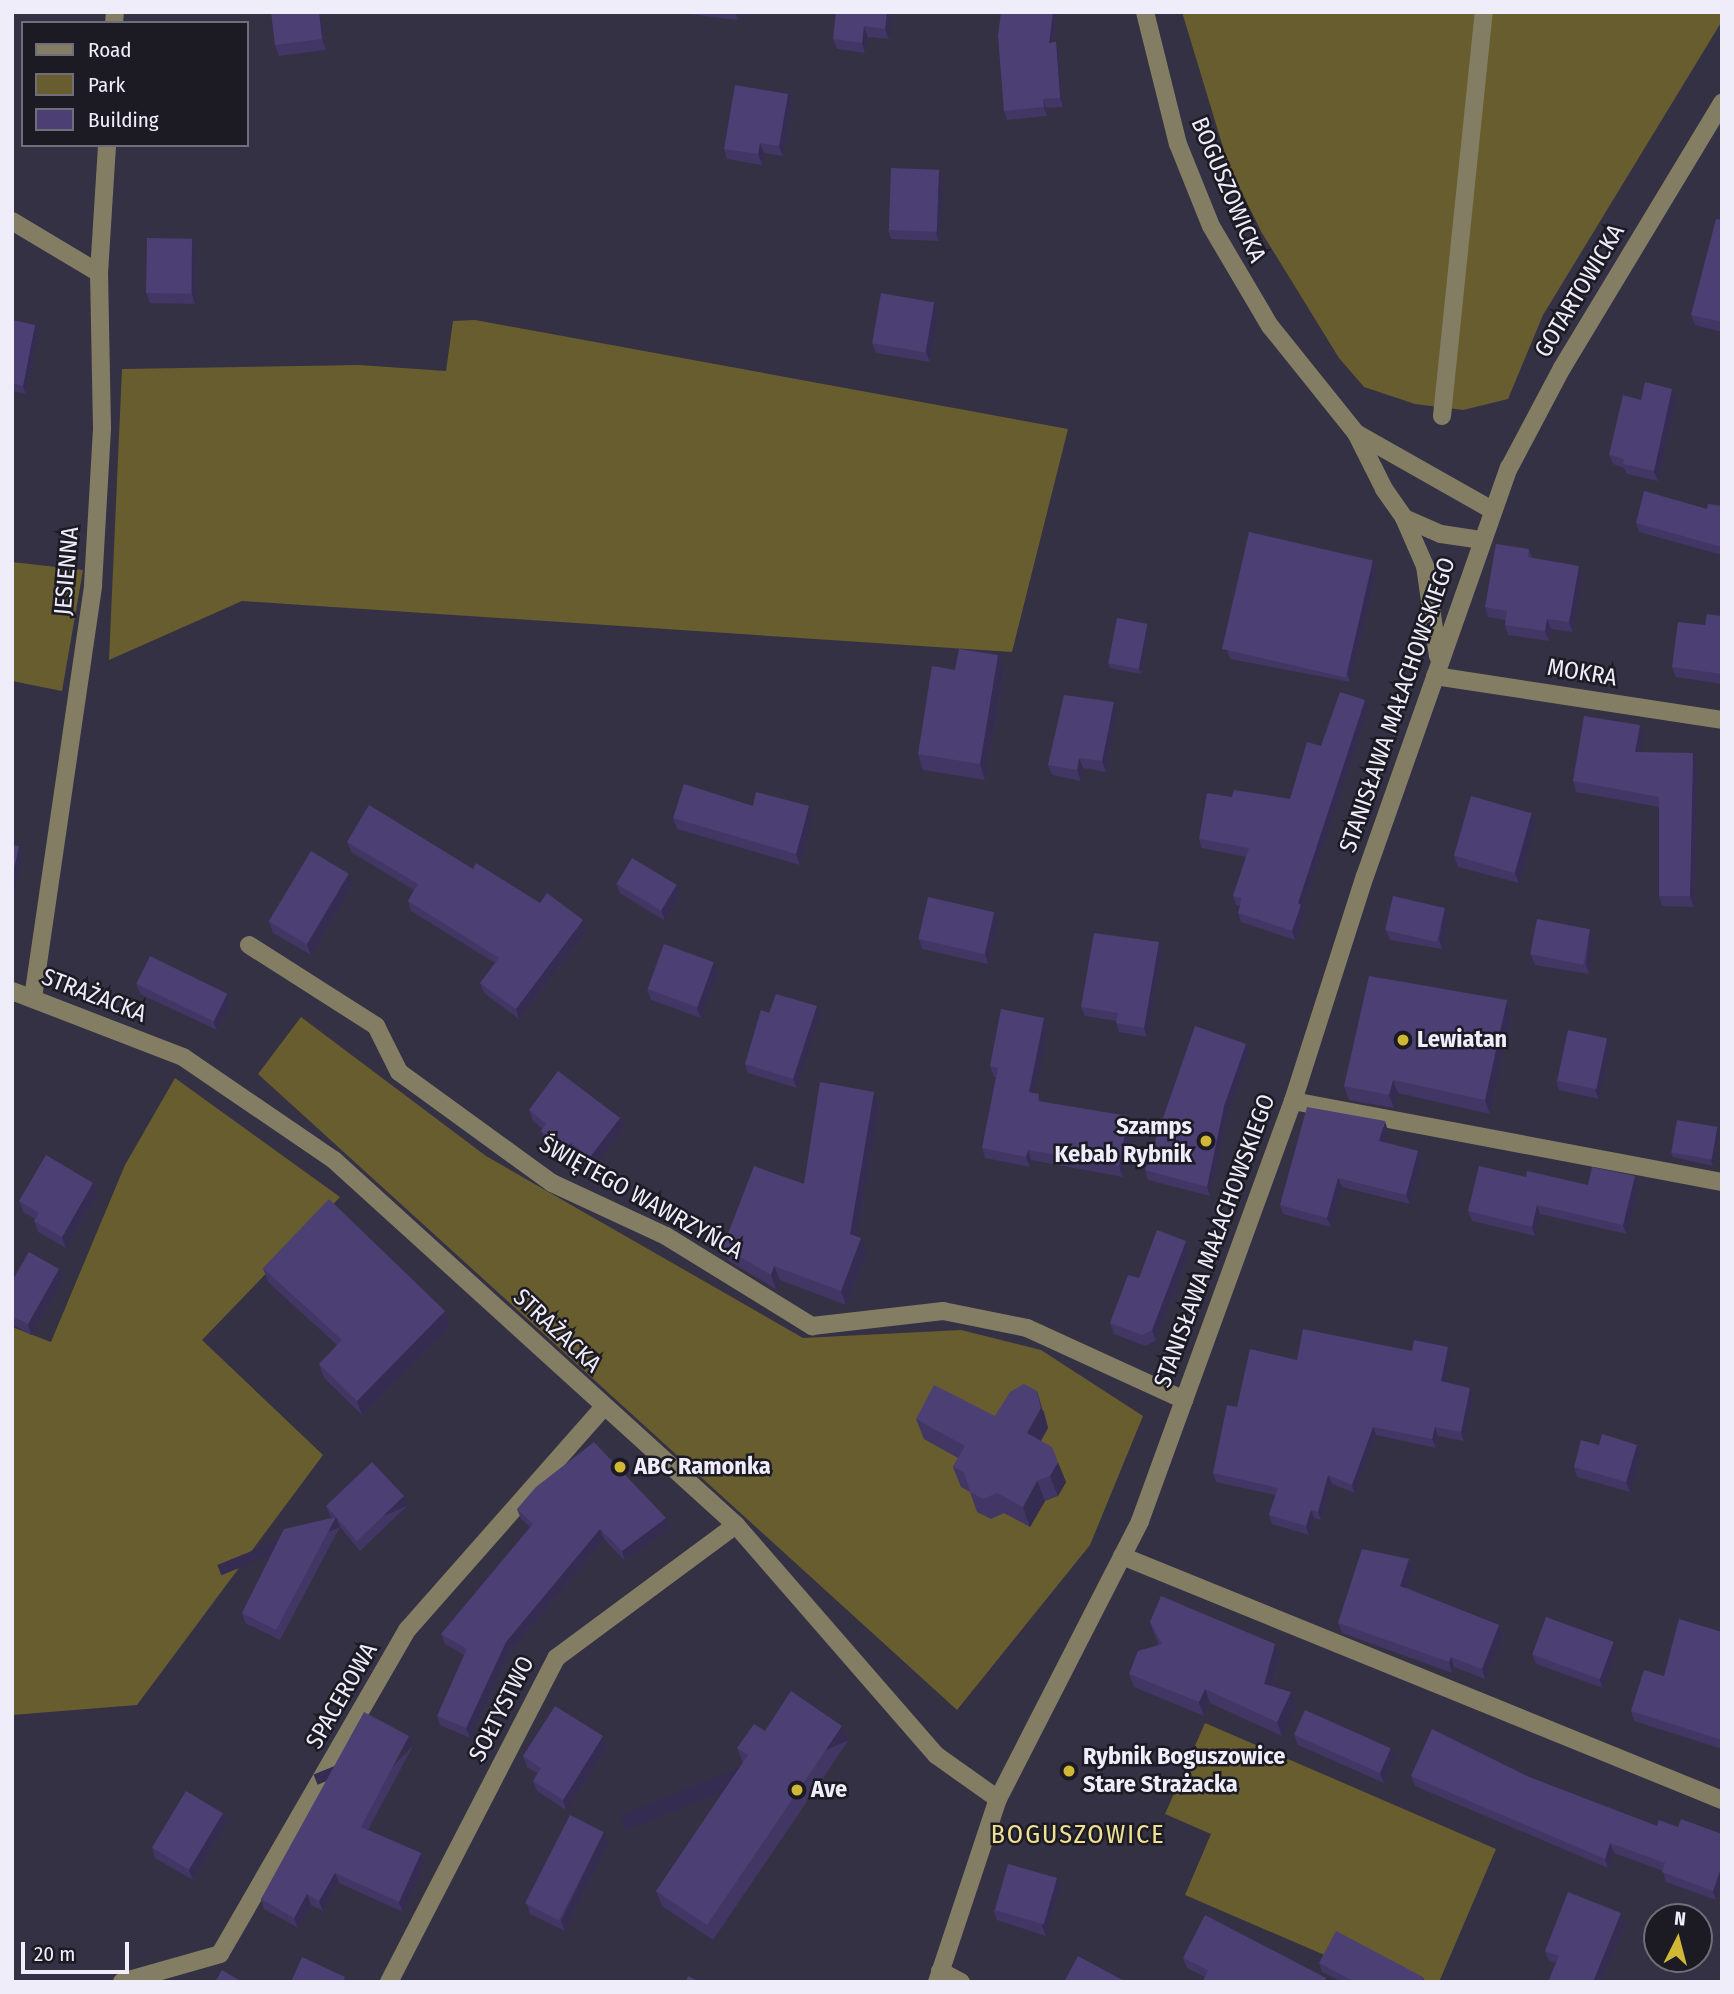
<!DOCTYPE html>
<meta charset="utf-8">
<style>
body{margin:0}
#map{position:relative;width:1734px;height:1994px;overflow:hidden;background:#353145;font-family:"Fira Sans Condensed",sans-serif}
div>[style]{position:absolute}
.green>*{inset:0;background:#675d2e}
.minor>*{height:18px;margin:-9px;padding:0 9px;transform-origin:9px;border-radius:9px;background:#837e63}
.wall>*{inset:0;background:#413664}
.shaded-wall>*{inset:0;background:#352c51;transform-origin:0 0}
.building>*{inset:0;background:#4c3f74;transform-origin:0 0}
.dots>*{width:19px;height:19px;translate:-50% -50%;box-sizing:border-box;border:4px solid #1c1a23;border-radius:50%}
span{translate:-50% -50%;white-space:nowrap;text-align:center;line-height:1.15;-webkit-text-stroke:5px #1c1a23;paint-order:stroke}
.street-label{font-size:24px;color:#efedfa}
.poi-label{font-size:24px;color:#efedfa;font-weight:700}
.left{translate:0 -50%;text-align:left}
.right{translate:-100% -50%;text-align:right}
.neighbourhood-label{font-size:26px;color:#f0e091;letter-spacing:2px}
.frame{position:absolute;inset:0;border:14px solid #efedfa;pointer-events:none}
.legend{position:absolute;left:21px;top:21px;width:228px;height:126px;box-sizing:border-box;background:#1c1a23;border:2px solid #706e79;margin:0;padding:9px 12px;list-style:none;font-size:21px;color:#efedfa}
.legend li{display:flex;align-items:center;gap:14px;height:35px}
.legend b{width:35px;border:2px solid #706e79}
.north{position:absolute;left:1643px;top:1903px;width:70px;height:70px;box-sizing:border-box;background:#1c1a23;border:2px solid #706e79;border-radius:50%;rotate:6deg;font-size:19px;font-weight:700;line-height:28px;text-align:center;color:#efedfa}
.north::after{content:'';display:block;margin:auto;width:24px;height:32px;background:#d0b736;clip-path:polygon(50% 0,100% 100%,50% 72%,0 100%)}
.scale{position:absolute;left:21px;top:1942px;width:108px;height:32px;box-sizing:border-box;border:4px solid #efedfa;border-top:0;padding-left:9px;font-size:21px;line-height:24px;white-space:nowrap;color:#efedfa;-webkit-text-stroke:5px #1c1a23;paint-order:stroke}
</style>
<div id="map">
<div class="green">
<div style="clip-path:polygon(1182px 12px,1722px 12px,1722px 21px,1543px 315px,1508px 399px,1463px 410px,1415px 404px,1364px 387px,1339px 358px,1262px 233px,1229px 167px)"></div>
<div style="clip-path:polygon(475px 320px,1068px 429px,1012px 652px,242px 601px,109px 660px,122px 369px,359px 365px,446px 371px,453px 321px)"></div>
<div style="clip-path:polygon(12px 562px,83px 570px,62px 691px,12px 681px)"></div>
<div style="clip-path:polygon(301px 1017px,486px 1156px,803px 1338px,961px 1330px,1041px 1350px,1143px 1416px,1090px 1545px,957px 1710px,258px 1074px)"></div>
<div style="clip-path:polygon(175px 1078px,340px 1197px,202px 1340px,323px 1455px,137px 1705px,12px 1715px,12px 1327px,51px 1342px,125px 1165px)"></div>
<div style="clip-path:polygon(1205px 1723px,1496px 1849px,1439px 1982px,1387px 1982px,1185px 1895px,1211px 1834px,1165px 1814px)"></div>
</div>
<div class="minor">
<div style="left:1145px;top:12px;width:136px;rotate:76deg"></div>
<div style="left:1178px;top:144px;width:88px;rotate:68.1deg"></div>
<div style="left:1211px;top:226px;width:116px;rotate:59.5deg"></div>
<div style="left:1270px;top:326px;width:137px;rotate:51.2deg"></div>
<div style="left:1356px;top:433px;width:63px;rotate:63.4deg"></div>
<div style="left:1384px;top:489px;width:35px;rotate:55deg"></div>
<div style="left:1404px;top:518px;width:52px;rotate:66.4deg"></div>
<div style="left:1425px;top:566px;width:91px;rotate:81.8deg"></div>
<div style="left:114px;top:23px;width:11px;rotate:-85deg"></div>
<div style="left:12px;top:221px;width:101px;rotate:30.9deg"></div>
<div style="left:1442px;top:416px;width:406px;rotate:-84.1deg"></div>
<div style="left:1356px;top:433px;width:156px;rotate:29.5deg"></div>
<div style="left:1404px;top:518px;width:40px;rotate:23.4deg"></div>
<div style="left:1441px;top:534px;width:40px;rotate:8.5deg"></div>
<div style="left:1435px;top:676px;width:290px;rotate:8.7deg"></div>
<div style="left:249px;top:945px;width:151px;rotate:32.5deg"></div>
<div style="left:376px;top:1026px;width:51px;rotate:63.4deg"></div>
<div style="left:399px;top:1072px;width:189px;rotate:36deg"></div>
<div style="left:552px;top:1183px;width:126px;rotate:24.9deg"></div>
<div style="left:666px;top:1236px;width:172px;rotate:31.7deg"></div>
<div style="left:812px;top:1326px;width:132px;rotate:-6.5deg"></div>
<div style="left:943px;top:1311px;width:86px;rotate:11.4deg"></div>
<div style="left:1027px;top:1328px;width:173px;rotate:24.6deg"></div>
<div style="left:12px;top:991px;width:183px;rotate:21.1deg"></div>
<div style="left:183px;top:1057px;width:183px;rotate:34.3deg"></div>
<div style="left:334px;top:1160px;width:543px;rotate:42.24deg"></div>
<div style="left:736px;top:1525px;width:305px;rotate:49deg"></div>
<div style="left:936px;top:1755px;width:76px;rotate:35.4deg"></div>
<div style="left:33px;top:998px;width:417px;rotate:-81.7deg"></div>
<div style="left:93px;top:585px;width:157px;rotate:-86.7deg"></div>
<div style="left:102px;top:428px;width:155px;rotate:-91.1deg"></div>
<div style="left:99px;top:273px;width:128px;rotate:-86.4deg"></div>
<div style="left:1293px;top:1101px;width:437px;rotate:10.7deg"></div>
<div style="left:1122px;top:1556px;width:648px;rotate:22.13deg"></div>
<div style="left:940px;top:1971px;width:24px;rotate:28deg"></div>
<div style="left:122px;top:1982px;width:102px;rotate:-15.9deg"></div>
<div style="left:220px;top:1954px;width:375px;rotate:-60deg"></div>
<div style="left:408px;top:1629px;width:296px;rotate:-48.6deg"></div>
<div style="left:389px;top:1982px;width:365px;rotate:-62.7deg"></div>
<div style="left:556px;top:1658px;width:224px;rotate:-36.5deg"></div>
<div style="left:937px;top:1982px;width:193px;rotate:-71.6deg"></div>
<div style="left:998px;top:1799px;width:312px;rotate:-62.9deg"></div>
<div style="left:1140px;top:1521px;width:447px;rotate:-70deg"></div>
<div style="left:1293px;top:1101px;width:236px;rotate:-72.3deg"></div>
<div style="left:1365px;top:876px;width:433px;rotate:-70.6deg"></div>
<div style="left:1509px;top:468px;width:113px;rotate:-62.1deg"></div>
<div style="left:1562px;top:368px;width:310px;rotate:-58.9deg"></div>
</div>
<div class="wall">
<div style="clip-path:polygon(321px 12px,326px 50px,279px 56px,275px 45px)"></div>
<div style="clip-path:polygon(686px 12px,748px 12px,748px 14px,739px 13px,738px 20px,687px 14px)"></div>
<div style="clip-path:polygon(893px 12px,889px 39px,868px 37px,865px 53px,837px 49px,833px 39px)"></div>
<div style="clip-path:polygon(1057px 12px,1053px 42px,1056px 42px,1059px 51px,1063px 107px,1046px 108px,1047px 116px,1007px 120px,1004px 111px)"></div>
<div style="clip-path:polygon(788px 94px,792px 104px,783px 156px,764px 153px,762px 165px,727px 159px,724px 149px)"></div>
<div style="clip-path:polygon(939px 170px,943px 179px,939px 241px,891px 239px,888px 230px)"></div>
<div style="clip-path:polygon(1722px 220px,1722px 332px,1695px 325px,1691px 315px)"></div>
<div style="clip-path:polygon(192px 239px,196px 249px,195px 304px,150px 303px,146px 293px)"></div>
<div style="clip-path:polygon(934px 302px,938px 312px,930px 362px,876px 353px,872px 343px)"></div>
<div style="clip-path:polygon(12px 320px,35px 325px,38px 333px,26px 394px,12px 391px)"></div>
<div style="clip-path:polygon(1672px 389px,1676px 398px,1658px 481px,1627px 474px,1624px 468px,1613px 464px,1609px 455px,1641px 400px)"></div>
<div style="clip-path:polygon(1722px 506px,1722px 555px,1639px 532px,1636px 523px)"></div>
<div style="clip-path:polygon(1529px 549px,1532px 558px,1583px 576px,1573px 632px,1551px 629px,1549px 641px,1508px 635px,1505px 625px,1506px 620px,1488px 617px,1485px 607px)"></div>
<div style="clip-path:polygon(1373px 561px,1377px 570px,1350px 682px,1230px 659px,1227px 650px)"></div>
<div style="clip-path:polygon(1722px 616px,1722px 684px,1676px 677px,1672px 667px,1705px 625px)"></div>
<div style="clip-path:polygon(1149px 629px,1141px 674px,1110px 668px,1108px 663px)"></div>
<div style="clip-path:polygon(998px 655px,1004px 670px,985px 780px,923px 770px,918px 754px,955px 670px)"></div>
<div style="clip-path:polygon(1368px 709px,1303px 908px,1305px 914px,1295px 940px,1241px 922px,1238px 913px,1240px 906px,1236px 905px,1233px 896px,1246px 857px,1202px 848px,1199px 839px,1232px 797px,1290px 799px,1321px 746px)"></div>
<div style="clip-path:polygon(1117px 712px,1106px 772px,1083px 768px,1081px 781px,1052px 775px,1048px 765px)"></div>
<div style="clip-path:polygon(1640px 725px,1644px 736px,1640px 753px,1697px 764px,1694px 907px,1662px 906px,1659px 896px,1659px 807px,1576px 792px,1573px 781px)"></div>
<div style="clip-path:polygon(753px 806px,813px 817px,800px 865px,677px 829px,673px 818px)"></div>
<div style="clip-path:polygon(1536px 824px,1519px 883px,1458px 867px,1454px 856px)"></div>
<div style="clip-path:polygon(347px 842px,473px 869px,540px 903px,587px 930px,519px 1019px,484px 993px,480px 983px,495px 963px,411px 911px,408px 901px,414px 890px,351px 852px)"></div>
<div style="clip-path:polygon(616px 883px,677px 885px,680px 895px,665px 921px,620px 893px)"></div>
<div style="clip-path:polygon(352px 885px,311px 955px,273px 933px,269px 922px)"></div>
<div style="clip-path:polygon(1445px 908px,1449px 918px,1442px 949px,1390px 940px,1386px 930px)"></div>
<div style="clip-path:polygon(998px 922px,988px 964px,922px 949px,919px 939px)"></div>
<div style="clip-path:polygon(1594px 939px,1589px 974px,1535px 965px,1531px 955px)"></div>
<div style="clip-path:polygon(1162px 951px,1147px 1037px,1119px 1032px,1116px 1021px,1085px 1016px,1081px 1007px)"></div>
<div style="clip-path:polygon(718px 973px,701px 1018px,651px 1000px,647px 989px)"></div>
<div style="clip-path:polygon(136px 984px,231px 1003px,217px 1030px,140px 994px)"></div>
<div style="clip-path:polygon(1507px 1000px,1512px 1014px,1490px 1114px,1398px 1093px,1394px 1108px,1349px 1100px,1344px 1086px)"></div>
<div style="clip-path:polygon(769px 1013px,820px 1015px,797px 1088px,748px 1073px,745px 1064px)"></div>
<div style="clip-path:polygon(1044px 1018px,1048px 1029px,1034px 1094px,1042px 1102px,1131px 1127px,1123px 1177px,1031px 1160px,1030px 1167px,985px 1158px,982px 1148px,996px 1077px,994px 1077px,990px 1066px)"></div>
<div style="clip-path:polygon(1246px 1044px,1249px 1053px,1227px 1116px,1210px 1196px,1148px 1180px,1145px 1170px)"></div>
<div style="clip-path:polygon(1610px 1047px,1599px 1099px,1559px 1090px,1556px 1081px)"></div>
<div style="clip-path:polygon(874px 1092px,879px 1106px,857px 1236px,867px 1252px,846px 1305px,780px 1280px,776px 1289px,729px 1261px,723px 1247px,804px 1184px)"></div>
<div style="clip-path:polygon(529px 1110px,620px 1118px,624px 1128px,594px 1168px,574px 1153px,570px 1159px,545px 1141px,541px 1131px,543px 1129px,533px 1121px)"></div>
<div style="clip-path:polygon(1388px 1131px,1385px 1142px,1418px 1151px,1422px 1161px,1410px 1204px,1342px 1187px,1331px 1227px,1283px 1214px,1280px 1205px)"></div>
<div style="clip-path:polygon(1719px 1133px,1713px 1166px,1673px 1157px,1671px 1152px)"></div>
<div style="clip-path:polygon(1635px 1176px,1638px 1186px,1627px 1234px,1540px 1214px,1535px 1236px,1472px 1221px,1468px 1211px,1526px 1177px,1588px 1185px)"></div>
<div style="clip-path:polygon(97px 1193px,66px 1248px,38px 1232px,34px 1221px,35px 1219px,23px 1212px,19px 1201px)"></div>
<div style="clip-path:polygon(1186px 1241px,1190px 1251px,1156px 1340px,1146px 1346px,1114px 1334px,1110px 1323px,1139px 1278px)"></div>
<div style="clip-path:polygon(263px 1268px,445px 1311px,450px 1324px,362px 1415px,324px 1378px,319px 1364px,337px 1345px,268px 1282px)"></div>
<div style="clip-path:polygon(63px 1279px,31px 1335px,12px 1324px,12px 1281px)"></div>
<div style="clip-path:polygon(1412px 1351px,1451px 1355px,1445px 1382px,1473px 1397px,1464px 1441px,1438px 1436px,1436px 1448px,1376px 1435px,1355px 1493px,1332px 1484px,1321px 1520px,1314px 1518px,1309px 1535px,1272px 1524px,1269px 1515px,1275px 1495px,1216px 1482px,1213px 1473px,1237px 1407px,1297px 1360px)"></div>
<div style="clip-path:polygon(1044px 1411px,1048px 1428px,1041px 1441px,1066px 1482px,1058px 1496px,1045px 1501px,1030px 1527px,1004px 1513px,991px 1519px,977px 1512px,970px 1492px,961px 1487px,953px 1467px,958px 1458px,924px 1439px,916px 1419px,995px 1416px)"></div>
<div style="clip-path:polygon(1599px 1445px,1641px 1455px,1630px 1492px,1577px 1477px,1574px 1467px)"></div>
<div style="clip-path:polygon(408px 1505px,360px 1551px,340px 1527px,280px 1640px,245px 1623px,242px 1613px,332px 1518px,330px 1515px,326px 1506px)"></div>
<div style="clip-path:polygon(517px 1509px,666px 1518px,670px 1528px,625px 1561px,604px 1539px,510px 1652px,470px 1738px,440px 1725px,437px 1716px,464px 1655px,445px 1644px,441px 1634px,530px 1527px,521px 1519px)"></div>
<div style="clip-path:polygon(1413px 1570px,1407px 1588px,1499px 1625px,1503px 1635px,1485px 1679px,1454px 1667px,1452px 1673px,1342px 1633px,1338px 1623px)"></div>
<div style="clip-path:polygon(1150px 1622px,1275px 1644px,1280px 1657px,1272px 1686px,1296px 1706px,1282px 1736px,1210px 1703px,1204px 1716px,1134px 1687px,1129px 1674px,1159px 1645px,1155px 1636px)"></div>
<div style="clip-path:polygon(1722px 1632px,1722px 1749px,1634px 1721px,1631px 1711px,1664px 1676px)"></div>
<div style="clip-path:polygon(1613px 1642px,1616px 1653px,1603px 1688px,1536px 1664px,1532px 1654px)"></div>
<div style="clip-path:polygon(765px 1731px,848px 1741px,713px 1940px,662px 1906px,656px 1891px,743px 1763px,737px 1748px)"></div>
<div style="clip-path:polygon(1294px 1735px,1395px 1758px,1384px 1783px,1298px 1745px)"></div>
<div style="clip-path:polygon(603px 1736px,607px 1747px,566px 1810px,537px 1791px,533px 1781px,538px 1774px,527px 1767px,523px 1756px)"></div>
<div style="clip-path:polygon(413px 1746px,368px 1830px,421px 1853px,425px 1864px,403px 1912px,339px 1883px,323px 1911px,311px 1905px,298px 1928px,264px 1909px,261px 1899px)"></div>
<div style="clip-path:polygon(1411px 1776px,1529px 1777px,1657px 1826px,1678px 1827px,1722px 1834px,1722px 1885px,1716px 1900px,1666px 1882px,1663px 1871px,1614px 1853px,1608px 1868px,1415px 1786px)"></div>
<div style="clip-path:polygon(223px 1813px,227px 1823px,193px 1880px,155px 1858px,152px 1847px)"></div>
<div style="clip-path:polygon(608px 1843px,565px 1931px,530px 1914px,527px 1904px)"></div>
<div style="clip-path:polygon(1060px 1889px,1046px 1936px,997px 1920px,993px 1910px)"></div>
<div style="clip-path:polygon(1625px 1923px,1601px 1982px,1548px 1982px,1556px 1963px,1549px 1961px,1545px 1951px)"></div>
<div style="clip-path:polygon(1183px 1958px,1326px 1978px,1205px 1977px,1187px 1968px)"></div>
<div style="clip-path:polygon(1319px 1963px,1423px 1977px,1425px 1982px,1342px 1982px,1322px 1972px)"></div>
</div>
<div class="shaded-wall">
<div style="clip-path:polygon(319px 12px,321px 12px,326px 50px,322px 39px)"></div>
<div style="clip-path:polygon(735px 12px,738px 12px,738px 20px)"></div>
<div style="clip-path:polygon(887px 12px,893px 12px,889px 39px,885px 29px)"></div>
<div style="clip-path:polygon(1053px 12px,1057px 12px,1052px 52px,1049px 43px)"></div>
<div style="clip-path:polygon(864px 26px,868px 37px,865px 53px,862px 43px)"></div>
<div style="clip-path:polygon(1056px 42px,1059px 51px,1063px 107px,1060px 98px)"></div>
<div style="clip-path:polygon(788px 94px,792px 104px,783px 156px,779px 146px)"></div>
<div style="clip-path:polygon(1043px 99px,1046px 108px,1047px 116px,1044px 107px)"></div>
<div style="clip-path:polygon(760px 143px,764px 153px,762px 165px,758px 154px)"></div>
<div style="clip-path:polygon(939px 170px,943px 179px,939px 241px,936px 232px)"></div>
<div style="clip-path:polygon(192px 239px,196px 249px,195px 304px,192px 294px)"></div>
<div style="clip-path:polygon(934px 302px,938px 312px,930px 362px,926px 352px)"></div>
<div style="clip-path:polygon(35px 325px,38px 333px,26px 394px,23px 386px)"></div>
<div style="clip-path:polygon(1672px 389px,1676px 398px,1658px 481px,1654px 471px)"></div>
<div style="clip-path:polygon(1373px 561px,1377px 570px,1350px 682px,1347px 673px)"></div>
<div style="clip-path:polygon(1579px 566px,1583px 576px,1573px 632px,1569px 622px)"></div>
<div style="clip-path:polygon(1547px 619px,1551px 629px,1549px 641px,1545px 631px)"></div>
<div style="clip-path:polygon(1147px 624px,1149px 629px,1141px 674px,1139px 668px)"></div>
<div style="clip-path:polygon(998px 655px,1004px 670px,985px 780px,980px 764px)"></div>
<div style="clip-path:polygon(1365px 700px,1368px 709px,1303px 908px,1305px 914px,1295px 940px,1292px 931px,1298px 903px)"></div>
<div style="clip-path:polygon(1114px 702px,1117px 712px,1106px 772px,1102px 761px)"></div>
<div style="clip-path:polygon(1640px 725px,1644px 736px,1639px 763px,1635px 752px)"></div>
<div style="clip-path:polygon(1693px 753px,1697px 764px,1694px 907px,1690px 896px)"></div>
<div style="clip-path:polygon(1079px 758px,1083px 768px,1081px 781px,1077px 770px)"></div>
<div style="clip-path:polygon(809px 806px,813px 817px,800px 865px,796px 854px)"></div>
<div style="clip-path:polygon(1532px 813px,1536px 824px,1519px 883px,1515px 873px)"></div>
<div style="clip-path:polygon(19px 846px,23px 855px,12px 903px,12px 878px)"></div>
<div style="clip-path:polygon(349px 874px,352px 885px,311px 955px,307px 945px)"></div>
<div style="clip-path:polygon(677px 885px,680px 895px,665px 921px,661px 910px)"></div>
<div style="clip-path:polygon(1445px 908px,1449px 918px,1442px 949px,1439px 939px)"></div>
<div style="clip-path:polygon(994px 912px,998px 922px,988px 964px,985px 953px)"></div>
<div style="clip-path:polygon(583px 920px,587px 930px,519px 1019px,516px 1009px)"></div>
<div style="clip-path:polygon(1590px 929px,1594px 939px,1589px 974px,1586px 964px)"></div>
<div style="clip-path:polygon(1159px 942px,1162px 951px,1147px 1037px,1144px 1028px)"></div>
<div style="clip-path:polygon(714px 962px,718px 973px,701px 1018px,697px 1008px)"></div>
<div style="clip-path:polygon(227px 994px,231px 1003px,217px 1030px,213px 1021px)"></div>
<div style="clip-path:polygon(1507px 1000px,1512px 1014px,1490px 1114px,1485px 1100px)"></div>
<div style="clip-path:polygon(817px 1006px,820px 1015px,797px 1088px,793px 1079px)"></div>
<div style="clip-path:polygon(1044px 1018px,1048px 1029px,1033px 1103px,1029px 1092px)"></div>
<div style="clip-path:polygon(1607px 1038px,1610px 1047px,1599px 1099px,1595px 1090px)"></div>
<div style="clip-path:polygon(1246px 1044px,1249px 1053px,1227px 1116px,1210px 1196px,1207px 1187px,1224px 1106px)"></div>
<div style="clip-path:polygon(1393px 1080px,1398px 1093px,1394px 1108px,1389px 1095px)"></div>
<div style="clip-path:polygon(874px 1092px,879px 1106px,855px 1248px,850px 1234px)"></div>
<div style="clip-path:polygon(1128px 1116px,1131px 1127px,1123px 1177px,1119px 1166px)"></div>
<div style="clip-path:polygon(620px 1118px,624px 1128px,594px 1168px,590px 1157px)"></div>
<div style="clip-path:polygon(1385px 1121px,1388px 1131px,1383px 1150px,1379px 1141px)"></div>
<div style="clip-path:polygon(1717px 1127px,1719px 1133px,1713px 1166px,1711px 1160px)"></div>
<div style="clip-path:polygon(571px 1143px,574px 1153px,570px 1159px,566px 1148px)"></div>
<div style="clip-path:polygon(1028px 1150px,1031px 1160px,1030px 1167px,1026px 1157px)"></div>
<div style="clip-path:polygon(1418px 1151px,1422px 1161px,1410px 1204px,1406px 1195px)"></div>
<div style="clip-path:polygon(1635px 1176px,1638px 1186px,1627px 1234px,1623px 1225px)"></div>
<div style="clip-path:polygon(1338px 1178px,1342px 1187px,1331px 1227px,1327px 1218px)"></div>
<div style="clip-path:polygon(93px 1183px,97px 1193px,66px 1248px,62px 1237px)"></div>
<div style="clip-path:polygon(1537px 1205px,1540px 1214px,1535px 1236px,1532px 1227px)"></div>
<div style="clip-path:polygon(861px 1238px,867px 1252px,846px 1305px,841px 1291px)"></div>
<div style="clip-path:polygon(1186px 1241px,1190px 1251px,1156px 1340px,1152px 1330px)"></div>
<div style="clip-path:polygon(774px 1266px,780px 1280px,776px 1289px,771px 1275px)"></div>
<div style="clip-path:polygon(59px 1269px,63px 1279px,31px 1335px,28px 1324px)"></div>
<div style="clip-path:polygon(445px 1311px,450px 1324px,362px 1415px,357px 1401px)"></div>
<div style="clip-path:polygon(1448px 1347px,1451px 1355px,1444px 1390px,1441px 1381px)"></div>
<div style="clip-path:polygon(1470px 1388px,1473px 1397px,1464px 1441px,1461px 1432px)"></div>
<div style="clip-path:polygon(1037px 1391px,1048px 1428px,1034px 1453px,1027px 1433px)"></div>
<div style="clip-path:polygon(1373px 1427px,1376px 1435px,1355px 1493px,1352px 1485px)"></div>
<div style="clip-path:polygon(1435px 1427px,1438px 1436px,1436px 1448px,1432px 1439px)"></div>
<div style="clip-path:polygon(1637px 1445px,1641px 1455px,1630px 1492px,1626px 1482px)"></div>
<div style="clip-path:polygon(1058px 1462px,1066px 1482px,1058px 1496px,1050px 1476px)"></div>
<div style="clip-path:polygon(1328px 1475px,1332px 1484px,1321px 1520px,1318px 1512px)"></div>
<div style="clip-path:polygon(1037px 1481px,1045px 1501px,1030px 1527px,1023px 1507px)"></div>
<div style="left:404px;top:1496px;width:10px;height:65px;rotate:66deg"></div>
<div style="clip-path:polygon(1311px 1510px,1314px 1518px,1309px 1535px,1306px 1526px)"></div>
<div style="left:336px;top:1517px;width:11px;height:128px;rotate:68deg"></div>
<div style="clip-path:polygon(666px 1518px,670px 1528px,625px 1561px,622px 1551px)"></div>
<div style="clip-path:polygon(600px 1529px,604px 1539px,510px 1652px,470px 1738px,466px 1728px,506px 1642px)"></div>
<div style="clip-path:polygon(1409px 1559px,1413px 1570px,1404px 1596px,1400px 1586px)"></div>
<div style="clip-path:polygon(1499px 1625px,1503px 1635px,1485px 1679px,1482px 1669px)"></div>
<div style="clip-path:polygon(1613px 1642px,1616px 1653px,1603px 1688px,1599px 1678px)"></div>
<div style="clip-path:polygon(1275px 1644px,1280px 1657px,1268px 1698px,1264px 1684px)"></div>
<div style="clip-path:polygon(1451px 1657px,1454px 1667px,1452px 1673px,1449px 1662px)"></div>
<div style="clip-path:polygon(1205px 1689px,1210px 1703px,1204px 1716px,1199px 1702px)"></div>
<div style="clip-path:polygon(1291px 1692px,1296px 1706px,1282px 1736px,1277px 1722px)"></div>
<div style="left:842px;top:1726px;width:16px;height:240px;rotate:68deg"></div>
<div style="left:409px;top:1736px;width:11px;height:103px;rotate:68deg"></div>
<div style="clip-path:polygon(603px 1736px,607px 1747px,566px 1810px,563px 1800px)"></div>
<div style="clip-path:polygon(1391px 1748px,1395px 1758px,1384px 1783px,1380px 1773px)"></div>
<div style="clip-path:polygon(223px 1813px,227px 1823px,193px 1880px,189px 1870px)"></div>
<div style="clip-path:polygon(604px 1832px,608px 1843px,565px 1931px,561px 1921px)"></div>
<div style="clip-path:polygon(1610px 1843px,1614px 1853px,1608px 1868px,1605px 1859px)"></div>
<div style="clip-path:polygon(421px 1853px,425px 1864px,403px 1912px,399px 1902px)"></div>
<div style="clip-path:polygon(1722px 1865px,1722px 1885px,1716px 1900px,1713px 1891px)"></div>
<div style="clip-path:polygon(335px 1873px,339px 1883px,323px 1911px,319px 1901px)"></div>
<div style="clip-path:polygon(1057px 1878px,1060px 1889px,1046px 1936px,1042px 1926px)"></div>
<div style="clip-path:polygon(307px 1894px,311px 1905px,298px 1928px,294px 1918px)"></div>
<div style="clip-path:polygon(1621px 1913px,1625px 1923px,1601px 1982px,1593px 1982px)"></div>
</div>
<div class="building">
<div style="clip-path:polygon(271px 12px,319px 12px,322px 39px,275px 45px)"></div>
<div style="clip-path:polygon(836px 12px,887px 12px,885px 29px,864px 26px,862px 43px,833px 39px)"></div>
<div style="clip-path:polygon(1001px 12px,1053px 12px,1049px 43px,1056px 42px,1060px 98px,1043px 99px,1044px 107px,1004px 111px,998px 36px)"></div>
<div style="clip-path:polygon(735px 85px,788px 94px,779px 146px,760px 143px,758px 154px,724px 149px)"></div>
<div style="left:891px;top:168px;width:48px;height:62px;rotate:2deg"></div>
<div style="clip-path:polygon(1716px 219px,1722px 220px,1722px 322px,1691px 315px)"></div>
<div style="left:147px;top:238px;width:45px;height:55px;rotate:1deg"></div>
<div style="left:881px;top:293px;width:54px;height:51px;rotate:10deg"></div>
<div style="clip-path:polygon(12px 320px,35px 325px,23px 386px,12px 383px)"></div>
<div style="clip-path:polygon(1645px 382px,1672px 389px,1654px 471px,1623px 464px,1624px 459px,1609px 455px,1623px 395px,1641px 400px)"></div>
<div style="clip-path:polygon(1644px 491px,1707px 509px,1708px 504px,1722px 506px,1722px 547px,1636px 523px)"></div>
<div style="left:1249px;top:532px;width:127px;height:120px;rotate:13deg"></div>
<div style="clip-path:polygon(1496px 544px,1529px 549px,1528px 557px,1579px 566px,1569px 622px,1547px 619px,1545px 631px,1505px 625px,1507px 611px,1485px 607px)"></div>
<div style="clip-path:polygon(1707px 614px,1722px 616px,1722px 674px,1672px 667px,1678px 622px,1705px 625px)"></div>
<div style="left:1117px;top:618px;width:31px;height:46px;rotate:11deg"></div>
<div style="clip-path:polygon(959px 649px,998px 655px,980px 764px,918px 754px,932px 666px,955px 670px)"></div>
<div style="clip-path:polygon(1340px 692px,1365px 700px,1298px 903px,1301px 905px,1292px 931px,1238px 913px,1242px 898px,1233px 896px,1249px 848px,1199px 839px,1207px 793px,1232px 797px,1234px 790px,1290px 799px,1307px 742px,1321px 746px)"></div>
<div style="clip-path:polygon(1064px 695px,1114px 702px,1102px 761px,1079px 758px,1077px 770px,1048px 765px)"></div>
<div style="clip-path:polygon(1584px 716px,1640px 725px,1635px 752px,1693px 753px,1690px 896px,1659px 896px,1659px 797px,1573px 781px)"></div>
<div style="clip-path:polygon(684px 784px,753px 806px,756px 792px,809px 806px,796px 854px,673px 818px)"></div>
<div style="left:1471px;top:796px;width:63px;height:62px;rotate:16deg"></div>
<div style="clip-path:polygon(369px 805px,473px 869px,476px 863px,540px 903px,547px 893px,583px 920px,516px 1009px,480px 983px,499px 958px,408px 901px,418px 884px,347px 842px)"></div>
<div style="clip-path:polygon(12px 845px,19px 846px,12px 878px)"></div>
<div style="left:311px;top:851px;width:44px;height:82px;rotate:31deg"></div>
<div style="left:632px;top:858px;width:52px;height:30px;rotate:31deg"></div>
<div style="left:1393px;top:896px;width:53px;height:35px;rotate:13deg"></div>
<div style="left:928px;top:897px;width:68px;height:43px;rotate:13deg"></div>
<div style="left:1537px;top:919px;width:54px;height:36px;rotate:11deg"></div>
<div style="clip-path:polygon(1094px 933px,1159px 942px,1144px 1028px,1116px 1023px,1118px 1013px,1081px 1007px)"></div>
<div style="left:664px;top:944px;width:53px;height:48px;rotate:20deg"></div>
<div style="left:150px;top:956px;width:86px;height:31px;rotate:26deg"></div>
<div style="clip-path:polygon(1369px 976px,1507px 1000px,1485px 1100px,1393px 1080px,1389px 1095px,1344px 1086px)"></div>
<div style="clip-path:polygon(776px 994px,817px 1006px,793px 1079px,745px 1064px,761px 1010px,769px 1013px)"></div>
<div style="clip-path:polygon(1001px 1009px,1044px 1018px,1029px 1092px,1039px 1094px,1038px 1101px,1128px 1116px,1119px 1166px,1028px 1150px,1026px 1157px,982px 1148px,998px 1068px,990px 1066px)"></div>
<div style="clip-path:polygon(1195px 1026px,1246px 1044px,1224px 1106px,1207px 1187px,1145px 1170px)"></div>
<div style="left:1568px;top:1030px;width:40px;height:52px;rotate:12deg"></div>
<div style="clip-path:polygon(558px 1071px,620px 1118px,590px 1157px,571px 1143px,566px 1148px,541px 1131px,546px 1124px,529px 1110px)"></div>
<div style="clip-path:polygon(820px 1082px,874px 1092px,850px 1234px,861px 1238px,841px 1291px,774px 1266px,771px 1275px,723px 1247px,754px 1166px,804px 1184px)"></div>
<div style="clip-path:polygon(1307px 1107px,1385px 1121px,1379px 1141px,1418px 1151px,1406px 1195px,1338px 1178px,1327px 1218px,1280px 1205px)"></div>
<div style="left:1677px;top:1120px;width:41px;height:33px;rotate:10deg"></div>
<div style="clip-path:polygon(46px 1155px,93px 1183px,62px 1237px,34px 1221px,39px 1213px,19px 1201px)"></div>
<div style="clip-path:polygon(1479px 1166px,1526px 1177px,1527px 1171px,1588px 1185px,1592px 1167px,1635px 1176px,1623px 1225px,1537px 1205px,1532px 1227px,1468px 1211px)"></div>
<div style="clip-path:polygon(329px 1199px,445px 1311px,357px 1401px,319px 1364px,342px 1340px,263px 1268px)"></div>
<div style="clip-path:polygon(1157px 1230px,1186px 1241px,1152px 1330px,1142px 1335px,1110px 1323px,1128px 1275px,1139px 1278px)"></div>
<div style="clip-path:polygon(29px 1252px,59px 1269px,28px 1324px,12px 1316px,12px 1281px)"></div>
<div style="clip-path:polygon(1303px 1329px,1412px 1351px,1414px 1340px,1448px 1347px,1441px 1381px,1470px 1388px,1461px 1432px,1435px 1427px,1432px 1439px,1373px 1427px,1352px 1485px,1328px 1475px,1318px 1512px,1311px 1510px,1306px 1526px,1269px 1515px,1278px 1488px,1213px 1473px,1227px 1405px,1237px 1407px,1250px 1349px,1297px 1360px)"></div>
<div style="clip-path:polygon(1024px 1384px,1037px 1391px,1041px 1408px,1027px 1433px,1052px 1447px,1058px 1462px,1050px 1476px,1037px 1481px,1023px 1507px,997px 1493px,983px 1499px,970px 1492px,964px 1472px,953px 1467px,965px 1446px,916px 1419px,934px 1385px,995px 1416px,1010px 1392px)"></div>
<div style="clip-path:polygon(1602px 1434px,1637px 1445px,1626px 1482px,1574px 1467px,1581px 1440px,1599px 1445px)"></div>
<div style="clip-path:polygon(594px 1442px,666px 1518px,622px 1551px,600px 1529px,506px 1642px,466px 1728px,437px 1716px,467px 1649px,441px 1634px,533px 1524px,517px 1509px,536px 1487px)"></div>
<div style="clip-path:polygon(372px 1462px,404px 1496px,357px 1541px,336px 1517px,276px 1630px,242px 1613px,284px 1529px,336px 1517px,326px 1506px)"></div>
<div style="clip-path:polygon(1362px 1549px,1409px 1559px,1400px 1586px,1499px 1625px,1482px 1669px,1451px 1657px,1449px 1662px,1338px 1623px)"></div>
<div style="clip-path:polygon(1161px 1596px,1275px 1644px,1264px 1684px,1291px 1692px,1277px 1722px,1205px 1689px,1199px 1702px,1129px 1674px,1138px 1651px,1162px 1644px,1150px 1622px)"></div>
<div style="left:1546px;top:1617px;width:72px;height:40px;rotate:20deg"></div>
<div style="clip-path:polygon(1679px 1619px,1722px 1632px,1722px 1740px,1631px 1711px,1644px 1670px,1664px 1676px)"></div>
<div style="clip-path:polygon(791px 1691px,842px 1726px,707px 1925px,656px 1891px,748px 1755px,737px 1748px,754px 1724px,765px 1731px)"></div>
<div style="clip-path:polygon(555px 1706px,603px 1736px,563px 1800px,533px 1781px,541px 1768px,523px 1756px)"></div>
<div style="left:1305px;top:1710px;width:94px;height:27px;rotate:24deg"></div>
<div style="clip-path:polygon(364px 1712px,409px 1736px,361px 1827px,421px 1853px,399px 1902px,335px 1873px,319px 1901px,307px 1894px,294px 1918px,261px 1899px)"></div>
<div style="clip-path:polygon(1432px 1729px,1529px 1777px,1657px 1826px,1659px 1820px,1678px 1827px,1681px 1819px,1722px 1834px,1722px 1865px,1713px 1891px,1662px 1872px,1665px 1863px,1610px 1843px,1605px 1859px,1411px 1776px)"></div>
<div style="left:186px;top:1791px;width:43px;height:66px;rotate:31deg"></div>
<div style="left:570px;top:1815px;width:38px;height:99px;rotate:27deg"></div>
<div style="left:1008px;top:1864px;width:51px;height:48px;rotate:16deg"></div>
<div style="clip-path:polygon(1568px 1892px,1621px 1913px,1593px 1982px,1548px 1982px,1559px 1956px,1545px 1951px)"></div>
<div style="clip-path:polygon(1205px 1915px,1326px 1978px,1324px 1982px,1203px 1981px,1208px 1970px,1183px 1958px)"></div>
<div style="clip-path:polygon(1336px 1931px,1423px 1977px,1421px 1982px,1355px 1982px,1319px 1963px)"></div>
<div style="clip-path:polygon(1078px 1956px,1126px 1982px,1068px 1982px,1065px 1980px)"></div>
<div style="clip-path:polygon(302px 1957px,345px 1977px,343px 1982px,291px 1982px)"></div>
<div style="clip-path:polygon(222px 1970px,242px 1982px,215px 1982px)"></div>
<div style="clip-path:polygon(688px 1976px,700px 1982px,686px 1982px)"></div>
</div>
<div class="dots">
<div style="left:1403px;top:1040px;background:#d0b736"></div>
<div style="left:1206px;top:1141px;background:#d0b736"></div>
<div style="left:620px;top:1467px;background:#d0b736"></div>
<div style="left:1069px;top:1771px;background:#d0b736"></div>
<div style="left:797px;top:1790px;background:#d0b736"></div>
</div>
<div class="street-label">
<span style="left:1228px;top:190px;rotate:67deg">BOGUSZOWICKA</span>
<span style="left:1580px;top:291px;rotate:-59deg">GOTARTOWICKA</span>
<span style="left:67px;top:571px;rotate:-85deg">JESIENNA</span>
<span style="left:1582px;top:673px;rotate:9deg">MOKRA</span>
<span style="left:1398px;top:705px;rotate:-71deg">STANISŁAWA MAŁACHOWSKIEGO</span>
<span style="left:94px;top:996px;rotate:21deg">STRAŻACKA</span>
<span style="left:641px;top:1198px;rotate:29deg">ŚWIĘTEGO WAWRZYŃCA</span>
<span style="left:1215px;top:1241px;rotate:-70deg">STANISŁAWA MAŁACHOWSKIEGO</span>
<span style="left:557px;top:1331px;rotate:43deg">STRAŻACKA</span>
<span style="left:342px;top:1696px;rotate:-60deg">SPACEROWA</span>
<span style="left:502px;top:1709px;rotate:-63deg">SOŁTYSTWO</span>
</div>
<div class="poi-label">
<span class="left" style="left:1417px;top:1040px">Lewiatan</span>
<span class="right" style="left:1192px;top:1141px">Szamps<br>Kebab Rybnik</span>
<span class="left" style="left:634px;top:1467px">ABC Ramonka</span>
<span class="left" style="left:1083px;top:1771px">Rybnik Boguszowice<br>Stare Strażacka</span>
<span class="left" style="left:811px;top:1790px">Ave</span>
</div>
<div class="neighbourhood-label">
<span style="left:1078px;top:1835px">BOGUSZOWICE</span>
</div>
<div class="frame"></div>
<ul class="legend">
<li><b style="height:9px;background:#837e63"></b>Road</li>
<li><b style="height:19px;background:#675d2e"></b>Park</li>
<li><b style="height:19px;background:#4c3f74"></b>Building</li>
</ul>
<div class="north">N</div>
<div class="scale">20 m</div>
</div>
